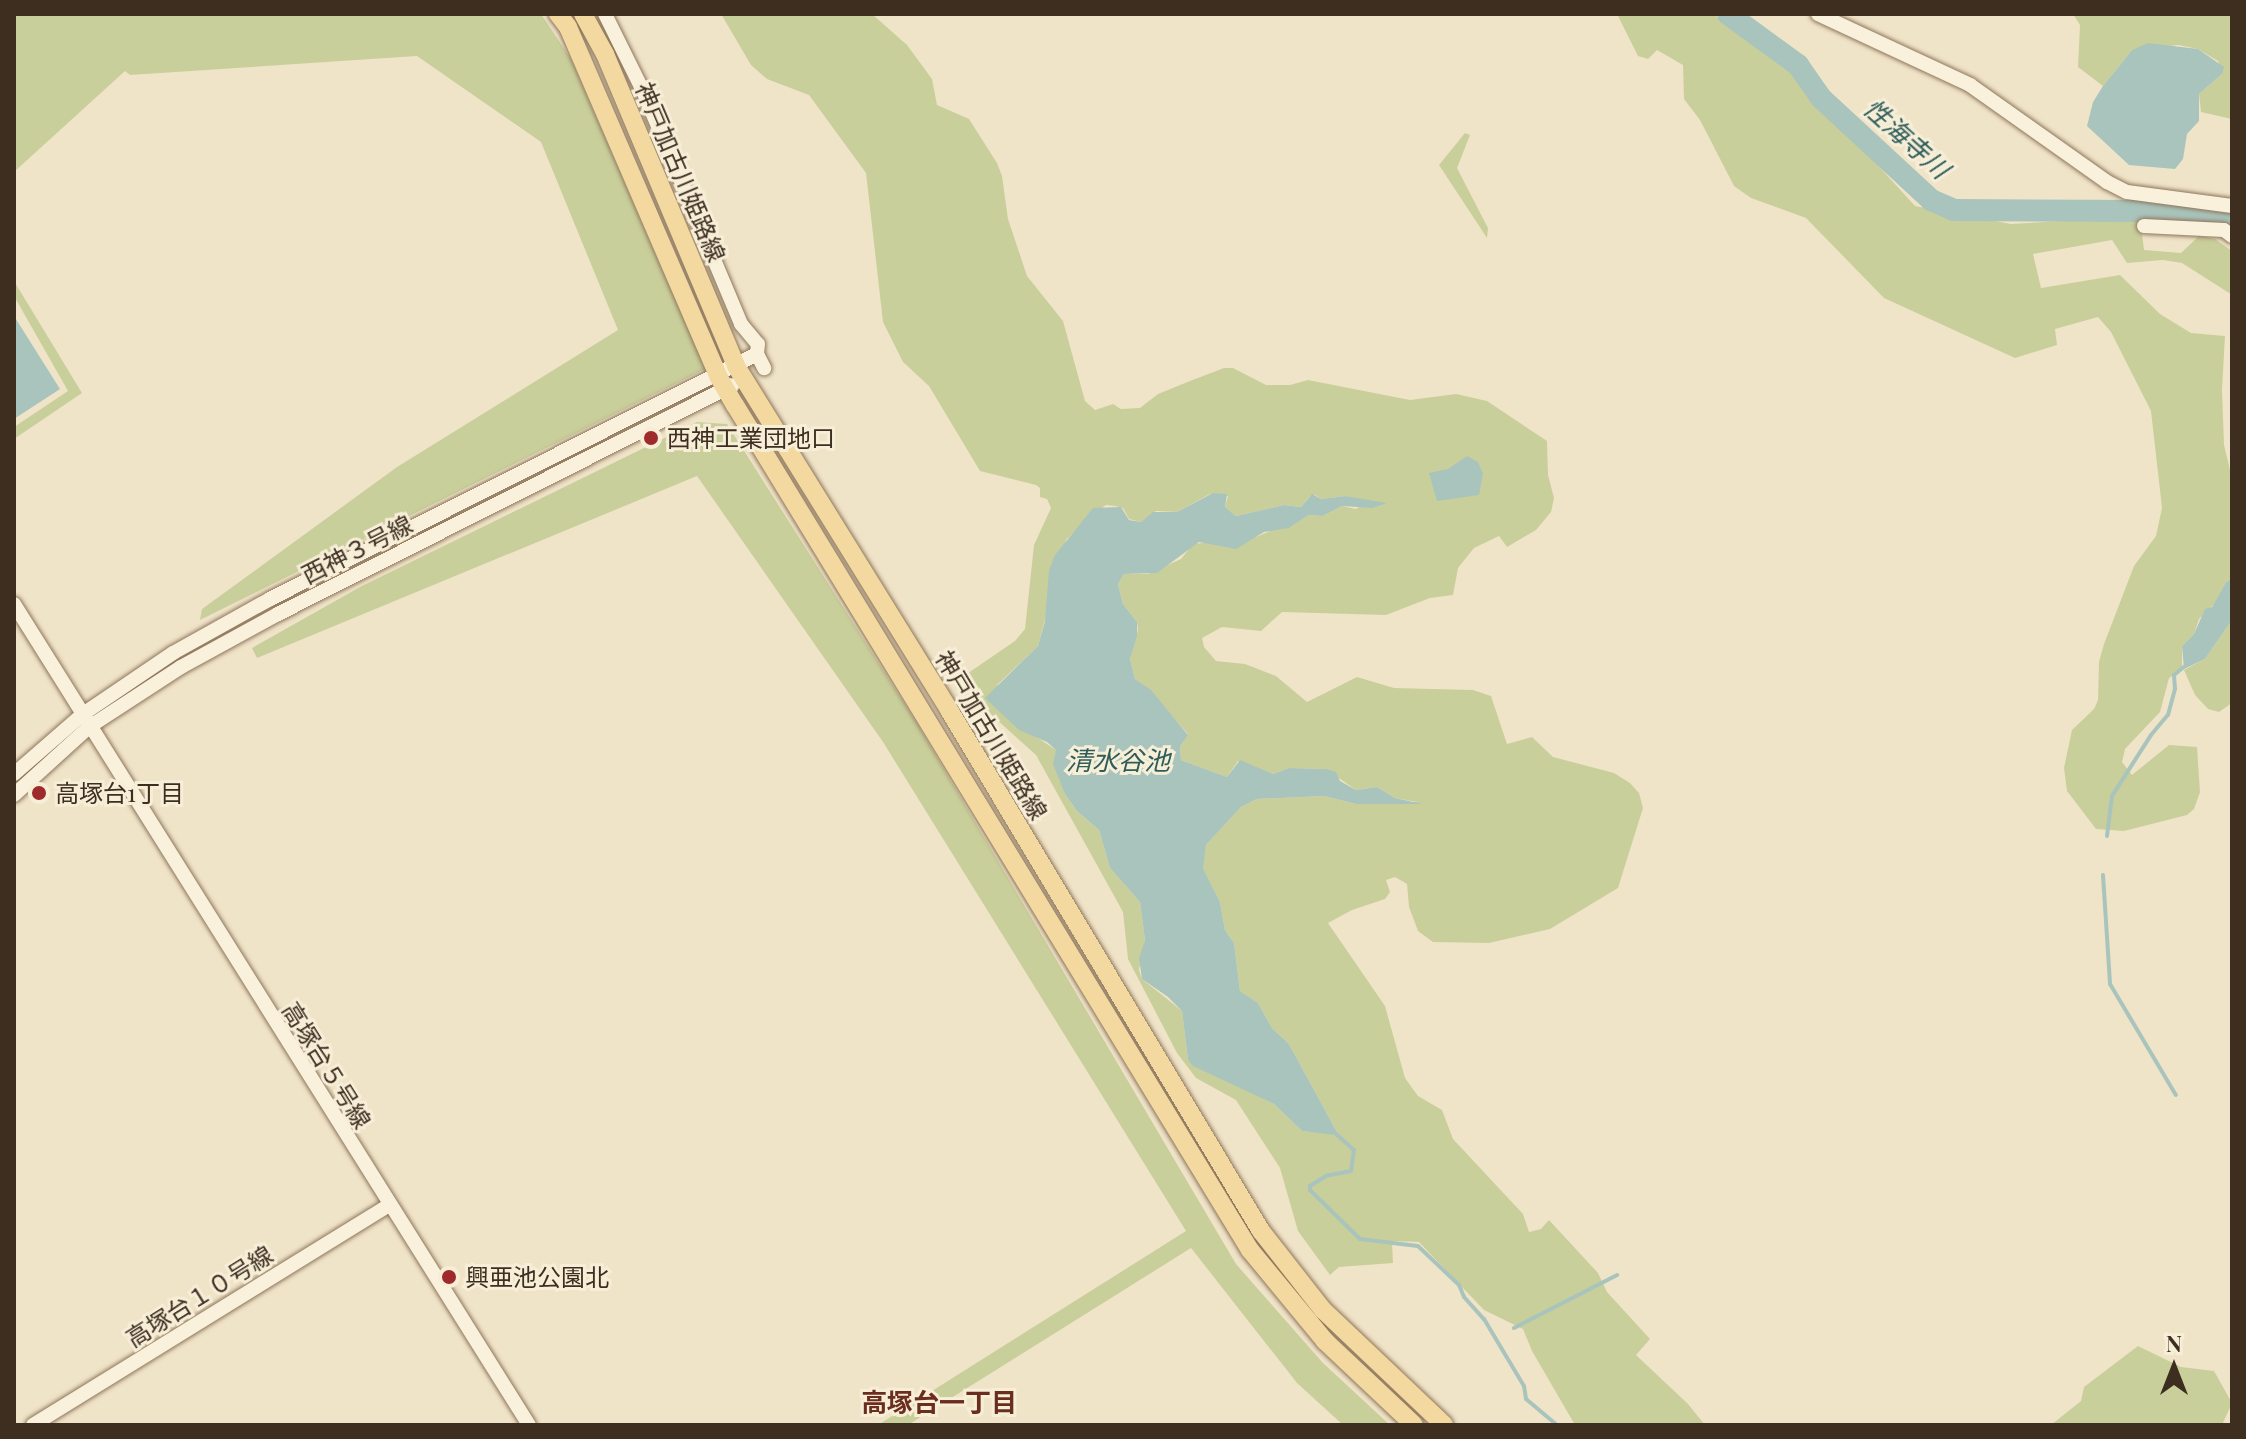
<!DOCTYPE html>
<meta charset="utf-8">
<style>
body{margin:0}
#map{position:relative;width:2246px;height:1439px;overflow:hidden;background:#f0e4c8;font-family:"Playfair Display","Noto Sans JP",serif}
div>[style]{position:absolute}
.green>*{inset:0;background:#c9cf9b}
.water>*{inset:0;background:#a9c4bc}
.stream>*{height:4px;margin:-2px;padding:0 2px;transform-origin:2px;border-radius:2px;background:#a9c4bc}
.river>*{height:22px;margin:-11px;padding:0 11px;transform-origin:11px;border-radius:11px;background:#a9c4bc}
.roads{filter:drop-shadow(0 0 2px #8d765c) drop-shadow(0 0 2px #8d765c)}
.minor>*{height:14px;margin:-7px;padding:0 7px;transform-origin:7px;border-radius:7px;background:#faf1dc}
.major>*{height:18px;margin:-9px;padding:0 9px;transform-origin:9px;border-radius:9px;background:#f3d9a0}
.dots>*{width:22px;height:22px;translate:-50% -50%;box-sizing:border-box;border:4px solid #f7eed8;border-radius:50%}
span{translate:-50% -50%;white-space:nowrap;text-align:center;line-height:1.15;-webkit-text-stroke:6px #f7eed8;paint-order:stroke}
.street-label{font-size:24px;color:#3d2e20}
.poi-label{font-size:24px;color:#3d2e20}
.left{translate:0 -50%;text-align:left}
.water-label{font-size:26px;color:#2f5d5a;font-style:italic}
.neighbourhood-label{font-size:26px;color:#6b2e1e;font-weight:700}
.frame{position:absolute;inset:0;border:16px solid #3d2e20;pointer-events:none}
.north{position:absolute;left:2134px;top:1327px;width:80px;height:80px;-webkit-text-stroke:6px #f7eed8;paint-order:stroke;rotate:0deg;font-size:22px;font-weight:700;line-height:32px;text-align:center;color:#3d2e20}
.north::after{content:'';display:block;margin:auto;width:28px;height:36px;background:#3d2e20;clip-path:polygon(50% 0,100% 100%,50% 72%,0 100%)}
</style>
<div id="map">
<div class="green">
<div style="clip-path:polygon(14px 14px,541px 14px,571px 59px,705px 369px,200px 620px,202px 609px,397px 467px,618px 330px,541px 142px,417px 56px,130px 75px,125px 71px,14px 172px)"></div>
<div style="clip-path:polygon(evenodd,721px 14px,872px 14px,907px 45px,932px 79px,937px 105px,969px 119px,997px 163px,1002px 176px,1008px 219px,1027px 276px,1063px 321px,1085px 401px,1095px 410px,1113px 404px,1121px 409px,1140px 408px,1158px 394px,1190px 381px,1224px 368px,1233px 368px,1266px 385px,1290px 385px,1308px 380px,1410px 400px,1456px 394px,1487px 401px,1547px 441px,1548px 475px,1554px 498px,1551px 512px,1536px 530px,1507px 547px,1499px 536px,1474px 548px,1458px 568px,1453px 595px,1430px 598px,1386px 615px,1282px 612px,1261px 631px,1222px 627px,1202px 638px,1204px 647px,1216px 661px,1245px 664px,1276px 676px,1307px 702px,1357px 677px,1394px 688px,1473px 690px,1491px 696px,1507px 744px,1532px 737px,1553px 757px,1614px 773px,1630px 783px,1639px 793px,1643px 808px,1618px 888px,1550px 929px,1489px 943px,1433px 942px,1418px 931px,1409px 907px,1407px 884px,1395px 877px,1386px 880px,1390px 892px,1385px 899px,1352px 910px,1328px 923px,1385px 1006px,1405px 1078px,1418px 1096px,1442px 1110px,1453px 1139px,1523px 1214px,1529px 1232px,1541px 1229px,1549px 1220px,1598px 1273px,1607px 1292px,1650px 1339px,1636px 1355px,1688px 1404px,1705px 1425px,1575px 1425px,1532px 1351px,1523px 1329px,1484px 1310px,1419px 1242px,1392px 1241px,1393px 1263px,1339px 1267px,1330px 1275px,1298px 1231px,1280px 1168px,1236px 1100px,1196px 1078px,1177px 1053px,1128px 959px,1123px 912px,1036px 755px,977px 702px,972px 689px,958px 680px,1015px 641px,1025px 629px,1034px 545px,1051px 508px,1047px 499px,1040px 497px,1040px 488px,1036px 485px,980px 471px,929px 386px,903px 362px,883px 322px,866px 173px,809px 95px,767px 79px,751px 65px,721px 14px,1210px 494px,1228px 496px,1225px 507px,1236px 516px,1284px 505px,1301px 507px,1309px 497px,1315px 495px,1321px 499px,1345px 496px,1367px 502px,1356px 509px,1342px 506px,1323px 516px,1309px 515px,1289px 528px,1277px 528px,1256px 537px,1193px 544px,1181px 559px,1148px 574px,1124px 574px,1118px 584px,1123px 604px,1137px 622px,1138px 630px,1130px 659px,1135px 679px,1147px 688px,1188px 734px,1180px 746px,1181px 760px,1227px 777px,1238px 761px,1273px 774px,1289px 768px,1326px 769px,1356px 790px,1377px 787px,1395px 798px,1417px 802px,1356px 804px,1324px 796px,1257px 799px,1241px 807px,1206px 845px,1202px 869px,1220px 902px,1225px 930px,1234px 943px,1240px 991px,1258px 1003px,1272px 1028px,1289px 1044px,1338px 1134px,1302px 1131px,1274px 1104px,1188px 1060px,1182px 1011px,1142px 979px,1139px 970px,1145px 940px,1140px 902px,1110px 868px,1099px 830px,1077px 811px,1065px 794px,1056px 750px,1035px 736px,997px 685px,1038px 646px,1066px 540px,1089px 517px,1106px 505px,1115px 506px,1123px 508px,1129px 519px,1141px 522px,1156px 511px,1177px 512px,1210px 494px)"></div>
<div style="clip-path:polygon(1617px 14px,1713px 14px,1793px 72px,1915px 206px,2011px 224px,2140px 217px,2144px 250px,2181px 253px,2199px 236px,2215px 239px,2232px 251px,2232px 292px,2229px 293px,2182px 263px,2163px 260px,2127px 263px,2112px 240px,2033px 254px,2041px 288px,2120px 275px,2160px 314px,2191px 333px,2225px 336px,2222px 390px,2224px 445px,2232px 478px,2232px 579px,2226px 582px,2214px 604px,2199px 619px,2194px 634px,2182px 646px,2182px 669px,2169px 678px,2160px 712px,2125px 749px,2122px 762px,2132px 775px,2169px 745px,2197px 747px,2200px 792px,2194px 809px,2187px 815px,2124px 831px,2096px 829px,2067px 791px,2064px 768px,2072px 730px,2094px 709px,2098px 700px,2099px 662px,2104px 644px,2134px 566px,2156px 536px,2162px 508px,2151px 411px,2111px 332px,2098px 317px,2055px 329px,2057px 345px,2015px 358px,1884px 298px,1806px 218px,1751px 198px,1734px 186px,1700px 120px,1684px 99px,1683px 65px,1657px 50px,1648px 59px,1638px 56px)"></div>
<div style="clip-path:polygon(2073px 14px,2232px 14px,2232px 119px,2201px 112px,2199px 94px,2222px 74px,2218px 61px,2198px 49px,2178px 45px,2132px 50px,2103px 86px,2078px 67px,2080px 25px)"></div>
<div style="clip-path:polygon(1465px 133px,1470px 135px,1457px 168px,1488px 228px,1487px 238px,1439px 165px)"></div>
<div style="clip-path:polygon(14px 281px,82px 393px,14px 439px,14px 427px,68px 391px,14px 296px)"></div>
<div style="clip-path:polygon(697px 422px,727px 424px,916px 722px,1236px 1264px,1323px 1363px,1390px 1425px,1343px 1425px,1297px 1383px,1191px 1248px,908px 1425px,878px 1425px,1186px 1231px,883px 742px,697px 476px,257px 658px,252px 648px,360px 587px)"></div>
<div style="clip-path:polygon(2232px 620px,2232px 703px,2219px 712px,2208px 709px,2195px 695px,2184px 670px,2205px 659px)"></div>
<div style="clip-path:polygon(2138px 1346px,2181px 1367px,2214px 1371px,2232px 1403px,2222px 1425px,2051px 1425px,2081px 1401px,2084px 1387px)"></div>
</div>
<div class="water">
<div style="clip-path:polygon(2148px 43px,2198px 49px,2224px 67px,2222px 74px,2199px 94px,2199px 121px,2187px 134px,2183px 159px,2175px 169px,2129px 165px,2087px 126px,2093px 102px,2103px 86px,2132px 50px)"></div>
<div style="clip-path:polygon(14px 316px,60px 389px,14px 419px)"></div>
<div style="clip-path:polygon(1467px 456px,1478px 462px,1483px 474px,1479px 495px,1437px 501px,1429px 473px,1448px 469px)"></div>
<div style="clip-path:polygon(1213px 493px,1227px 494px,1225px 507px,1236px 516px,1284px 505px,1301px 507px,1312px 494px,1321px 499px,1345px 496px,1387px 503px,1372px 508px,1342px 506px,1323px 516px,1309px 515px,1289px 528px,1264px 532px,1236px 549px,1199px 542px,1157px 573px,1124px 574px,1118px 584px,1123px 604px,1137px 622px,1137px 636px,1130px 659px,1135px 679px,1151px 690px,1188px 735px,1180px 746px,1181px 760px,1227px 777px,1240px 760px,1273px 774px,1289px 768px,1326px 769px,1336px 772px,1340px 781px,1356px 790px,1377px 787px,1395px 798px,1423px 804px,1356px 804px,1324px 796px,1257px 799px,1241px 807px,1206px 845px,1203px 869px,1220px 902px,1225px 930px,1234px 943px,1240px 991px,1258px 1003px,1272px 1028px,1289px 1044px,1338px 1134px,1335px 1135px,1302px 1131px,1274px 1104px,1193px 1066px,1188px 1060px,1182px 1011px,1168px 997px,1142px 979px,1139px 958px,1145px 940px,1140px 902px,1110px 868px,1099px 830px,1077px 811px,1065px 794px,1053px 764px,1056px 750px,1047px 742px,1019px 730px,985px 698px,1038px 646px,1045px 621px,1049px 570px,1055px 555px,1093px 508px,1121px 507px,1129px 520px,1141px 522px,1153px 512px,1177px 512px)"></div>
<div style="clip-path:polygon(2232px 579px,2232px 620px,2205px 659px,2184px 669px,2182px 646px,2194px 634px,2205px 609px,2212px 607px,2226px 582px)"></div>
</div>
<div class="stream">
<div style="left:2107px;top:836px;width:40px;rotate:-82.9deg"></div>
<div style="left:2112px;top:796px;width:72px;rotate:-57.4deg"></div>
<div style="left:2151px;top:735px;width:26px;rotate:-50deg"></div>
<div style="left:2168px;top:715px;width:27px;rotate:-75deg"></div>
<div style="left:2175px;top:689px;width:14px;rotate:-94deg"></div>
<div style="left:2174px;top:675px;width:13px;rotate:-39deg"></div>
<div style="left:2103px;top:875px;width:109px;rotate:86.3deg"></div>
<div style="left:2110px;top:984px;width:129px;rotate:59.3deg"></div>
<div style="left:1336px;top:1134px;width:24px;rotate:42deg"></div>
<div style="left:1354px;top:1150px;width:21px;rotate:98deg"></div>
<div style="left:1351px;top:1171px;width:25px;rotate:169deg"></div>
<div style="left:1326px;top:1176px;width:19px;rotate:148deg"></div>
<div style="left:1310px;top:1186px;width:4px;rotate:90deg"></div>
<div style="left:1310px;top:1190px;width:70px;rotate:44.4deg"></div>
<div style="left:1360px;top:1239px;width:58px;rotate:6.9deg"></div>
<div style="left:1418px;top:1246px;width:57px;rotate:43.6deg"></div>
<div style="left:1459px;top:1285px;width:13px;rotate:67deg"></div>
<div style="left:1464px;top:1297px;width:30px;rotate:48deg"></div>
<div style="left:1484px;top:1319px;width:78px;rotate:59.2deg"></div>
<div style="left:1524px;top:1386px;width:13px;rotate:81deg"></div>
<div style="left:1526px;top:1399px;width:40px;rotate:40deg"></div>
<div style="left:1514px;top:1328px;width:116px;rotate:-27.2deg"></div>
</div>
<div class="river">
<div style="left:1728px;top:14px;width:87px;rotate:36.1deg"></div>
<div style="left:1798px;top:65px;width:40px;rotate:55.1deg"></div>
<div style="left:1821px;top:98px;width:150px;rotate:42.8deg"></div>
<div style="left:1931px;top:200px;width:25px;rotate:23deg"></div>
<div style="left:1954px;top:210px;width:190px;rotate:0.3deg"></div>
<div style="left:2144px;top:211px;width:79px;rotate:5.1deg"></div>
<div style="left:2223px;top:218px;width:10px;rotate:29deg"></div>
</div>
<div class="roads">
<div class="minor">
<div style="left:605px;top:14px;width:88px;rotate:63.7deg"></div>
<div style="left:644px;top:93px;width:251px;rotate:67.2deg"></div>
<div style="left:741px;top:324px;width:26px;rotate:50deg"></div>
<div style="left:758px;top:344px;width:10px;rotate:96deg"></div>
<div style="left:757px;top:354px;width:16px;rotate:63deg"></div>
<div style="left:1818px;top:14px;width:168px;rotate:25deg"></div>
<div style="left:1970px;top:85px;width:168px;rotate:35.3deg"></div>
<div style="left:2107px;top:182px;width:22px;rotate:27deg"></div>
<div style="left:2127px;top:192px;width:106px;rotate:7.6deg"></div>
<div style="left:2144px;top:226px;width:80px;rotate:2.9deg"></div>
<div style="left:2224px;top:230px;width:10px;rotate:37deg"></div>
<div style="left:14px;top:604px;width:969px;rotate:57.9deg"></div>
<div style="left:14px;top:774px;width:91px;rotate:-41deg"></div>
<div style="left:83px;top:714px;width:109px;rotate:-34.1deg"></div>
<div style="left:173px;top:653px;width:111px;rotate:-29.1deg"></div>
<div style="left:270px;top:599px;width:545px;rotate:-26.71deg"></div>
<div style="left:14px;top:795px;width:101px;rotate:-42.2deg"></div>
<div style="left:89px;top:727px;width:110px;rotate:-33.1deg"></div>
<div style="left:181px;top:667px;width:111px;rotate:-28.7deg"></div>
<div style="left:278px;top:614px;width:509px;rotate:-26.72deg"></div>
<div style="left:33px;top:1425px;width:418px;rotate:-31.7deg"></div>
</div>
<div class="major">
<div style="left:558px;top:14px;width:16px;rotate:52deg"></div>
<div style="left:568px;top:27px;width:380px;rotate:66.7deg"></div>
<div style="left:718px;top:376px;width:34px;rotate:60deg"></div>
<div style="left:735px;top:405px;width:990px;rotate:58.64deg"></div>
<div style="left:1250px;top:1250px;width:118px;rotate:50.5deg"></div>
<div style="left:1325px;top:1341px;width:122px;rotate:43.3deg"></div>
<div style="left:583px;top:14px;width:46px;rotate:61.2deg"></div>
<div style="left:605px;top:54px;width:338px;rotate:67.2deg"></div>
<div style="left:736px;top:366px;width:405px;rotate:58.2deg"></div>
<div style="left:949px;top:710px;width:607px;rotate:59.08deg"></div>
<div style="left:1261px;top:1231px;width:100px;rotate:51.9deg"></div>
<div style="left:1323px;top:1310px;width:167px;rotate:43.5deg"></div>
</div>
</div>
<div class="dots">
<div style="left:651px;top:438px;background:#9e2a2b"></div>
<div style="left:39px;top:793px;background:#9e2a2b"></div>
<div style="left:449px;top:1277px;background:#9e2a2b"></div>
</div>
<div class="street-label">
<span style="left:681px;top:172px;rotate:67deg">神戸加古川姫路線</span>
<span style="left:357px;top:549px;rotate:-27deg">西神３号線</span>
<span style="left:992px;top:735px;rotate:59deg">神戸加古川姫路線</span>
<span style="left:327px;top:1065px;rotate:58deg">高塚台５号線</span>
<span style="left:199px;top:1296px;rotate:-32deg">高塚台１０号線</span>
</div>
<div class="poi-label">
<span class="left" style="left:667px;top:438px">西神工業団地口</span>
<span class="left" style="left:55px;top:793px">高塚台1丁目</span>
<span class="left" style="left:465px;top:1277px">興亜池公園北</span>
</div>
<div class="water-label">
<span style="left:1907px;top:138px;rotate:42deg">性海寺川</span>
<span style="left:1118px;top:760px">清水谷池</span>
</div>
<div class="neighbourhood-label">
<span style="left:939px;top:1402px">高塚台一丁目</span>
</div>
<div class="frame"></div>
<div class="north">N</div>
</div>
